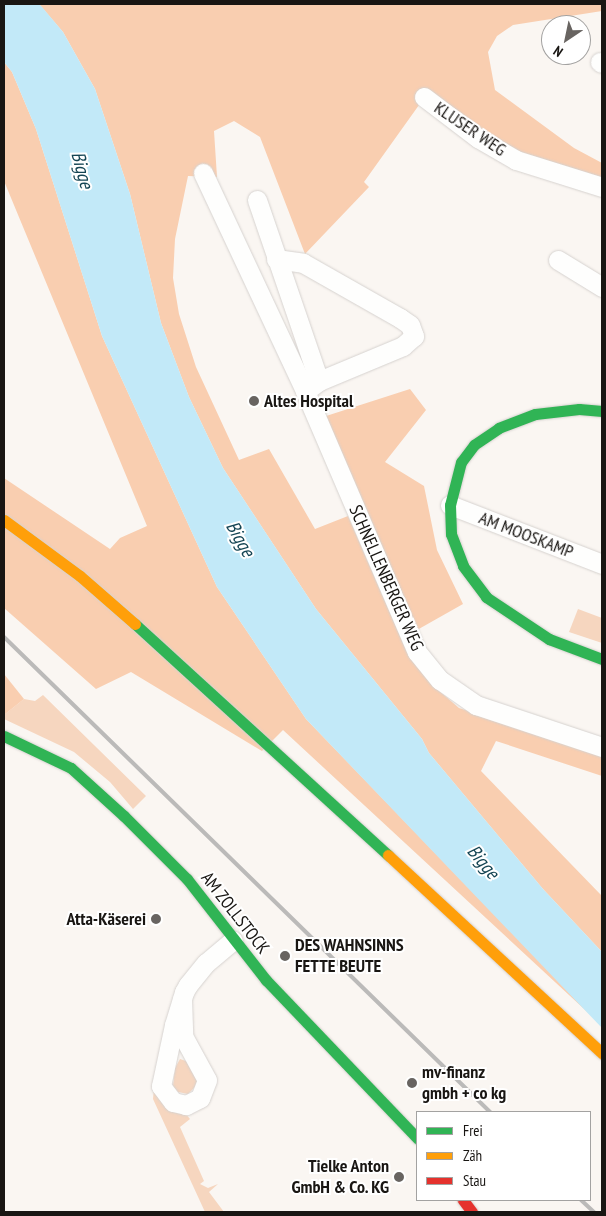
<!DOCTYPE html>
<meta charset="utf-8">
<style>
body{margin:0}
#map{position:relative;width:606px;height:1216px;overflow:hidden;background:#faf6f2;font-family:"PT Sans Narrow",sans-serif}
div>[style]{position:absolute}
.green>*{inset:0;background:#f6d6bf}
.forest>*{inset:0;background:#f9ceb0}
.water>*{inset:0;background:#c2e9f8}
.roads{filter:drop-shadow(0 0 1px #d6d2cf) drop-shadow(0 0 1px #d6d2cf)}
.street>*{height:19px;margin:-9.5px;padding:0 9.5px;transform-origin:9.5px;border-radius:9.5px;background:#fefefd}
.fast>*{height:11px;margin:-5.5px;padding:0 5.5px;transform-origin:5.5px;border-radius:5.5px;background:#30b455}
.slow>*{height:11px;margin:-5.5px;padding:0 5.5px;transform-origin:5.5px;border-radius:5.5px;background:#ff9f0a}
.jam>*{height:11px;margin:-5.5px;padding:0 5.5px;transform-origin:5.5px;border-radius:5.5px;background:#e5322d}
.rail>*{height:4px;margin:-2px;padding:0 2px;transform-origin:2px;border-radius:2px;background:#bbbab9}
.dots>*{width:14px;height:14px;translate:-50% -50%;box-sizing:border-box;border:2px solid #fff;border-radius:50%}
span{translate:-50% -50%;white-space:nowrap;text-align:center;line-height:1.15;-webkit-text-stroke:4px #fff;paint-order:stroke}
.street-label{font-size:18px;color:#191613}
.poi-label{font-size:18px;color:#191613;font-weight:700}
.left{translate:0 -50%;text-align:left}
.right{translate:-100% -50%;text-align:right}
.water-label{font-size:19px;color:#154554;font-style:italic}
.frame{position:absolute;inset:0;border:5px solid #191613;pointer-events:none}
.legend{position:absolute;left:416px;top:1111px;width:175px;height:90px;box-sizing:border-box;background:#fff;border:1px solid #a3a2a1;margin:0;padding:6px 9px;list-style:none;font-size:15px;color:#191613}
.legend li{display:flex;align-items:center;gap:10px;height:25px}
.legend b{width:25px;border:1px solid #a3a2a1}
.north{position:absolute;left:541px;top:15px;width:50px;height:50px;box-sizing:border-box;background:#fff;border:1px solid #a3a2a1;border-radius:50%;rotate:214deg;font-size:14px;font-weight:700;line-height:20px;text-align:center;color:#191613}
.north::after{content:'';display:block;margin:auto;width:18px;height:22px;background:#686461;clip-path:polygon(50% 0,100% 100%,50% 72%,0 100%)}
</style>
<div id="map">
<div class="green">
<div style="clip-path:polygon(578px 609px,602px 618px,602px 643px,569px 632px)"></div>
<div style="clip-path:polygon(43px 695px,146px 796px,133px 809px,110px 782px,74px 752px,4px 719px,4px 715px,24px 699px,35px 701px)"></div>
<div style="clip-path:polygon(180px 1059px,189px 1062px,195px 1072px,198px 1084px,188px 1094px,178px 1092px,173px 1086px,175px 1068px)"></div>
<div style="clip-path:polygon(155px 1077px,190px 1119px,180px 1127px,204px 1181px,200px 1184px,208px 1188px,218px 1184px,209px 1192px,224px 1212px,205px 1212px,153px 1099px)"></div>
</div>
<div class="forest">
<div style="clip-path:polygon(39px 4px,602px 4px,602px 11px,513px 25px,497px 36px,488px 52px,495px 90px,574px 148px,602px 163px,602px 187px,549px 172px,424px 98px,364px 182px,369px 187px,305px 254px,260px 137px,234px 121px,214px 131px,217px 177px,188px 176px,175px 239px,173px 278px,179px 314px,196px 367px,239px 460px,269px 449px,315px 529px,348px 516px,403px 643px,437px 689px,459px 708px,602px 754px,602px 776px,496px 741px,481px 771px,602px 896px,602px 952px,543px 889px,429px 753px,422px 739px,316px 609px,223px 468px,189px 397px,161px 323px,130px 194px,95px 89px,63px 32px)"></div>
<div style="clip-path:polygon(4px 62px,12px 72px,36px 129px,102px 336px,217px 587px,306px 719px,596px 1020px,283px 730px,262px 751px,131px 672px,96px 689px,4px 608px,4px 478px,110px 549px,120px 538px,147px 526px,4px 181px)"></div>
<div style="clip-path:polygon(410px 389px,426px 410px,385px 462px,424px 486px,437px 550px,463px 604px,417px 630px,323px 417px)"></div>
<div style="clip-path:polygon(4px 674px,24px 699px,4px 715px)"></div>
</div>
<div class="water">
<div style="clip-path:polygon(4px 4px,39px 4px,42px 7px,63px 32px,95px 89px,130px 194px,161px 323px,189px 397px,223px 468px,316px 609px,422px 739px,429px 753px,543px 889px,602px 952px,602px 1028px,306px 719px,217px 587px,102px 336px,36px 129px,12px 72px,4px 62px)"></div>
</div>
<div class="roads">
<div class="street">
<div style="left:600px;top:62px;width:2px;rotate:27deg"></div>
<div style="left:424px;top:97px;width:68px;rotate:37.2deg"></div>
<div style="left:478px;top:138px;width:44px;rotate:30.1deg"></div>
<div style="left:516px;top:160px;width:90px;rotate:17.4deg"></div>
<div style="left:203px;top:173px;width:241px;rotate:64.9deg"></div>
<div style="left:305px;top:391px;width:284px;rotate:66.8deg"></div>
<div style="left:417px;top:652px;width:36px;rotate:51deg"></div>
<div style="left:440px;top:680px;width:44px;rotate:34.8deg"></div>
<div style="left:476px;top:705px;width:133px;rotate:18.4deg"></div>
<div style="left:257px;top:200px;width:191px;rotate:71.1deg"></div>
<div style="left:276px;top:259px;width:27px;rotate:8deg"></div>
<div style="left:303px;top:263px;width:112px;rotate:29.6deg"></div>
<div style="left:400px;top:318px;width:12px;rotate:35deg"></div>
<div style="left:410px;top:325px;width:12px;rotate:70deg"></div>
<div style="left:414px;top:336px;width:15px;rotate:138deg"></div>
<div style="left:403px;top:346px;width:91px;rotate:157.4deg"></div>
<div style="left:319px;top:381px;width:17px;rotate:144deg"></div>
<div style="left:558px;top:260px;width:52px;rotate:31.5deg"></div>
<div style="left:450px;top:505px;width:163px;rotate:21.2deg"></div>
<div style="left:182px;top:999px;width:37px;rotate:88deg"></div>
<div style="left:183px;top:1036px;width:50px;rotate:61.4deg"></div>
<div style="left:207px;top:1080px;width:19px;rotate:111deg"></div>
<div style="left:200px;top:1098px;width:16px;rotate:153deg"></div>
<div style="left:186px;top:1105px;width:13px;rotate:-167deg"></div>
<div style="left:173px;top:1102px;width:20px;rotate:-127deg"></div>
<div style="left:161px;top:1086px;width:62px;rotate:-78deg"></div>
<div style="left:174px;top:1025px;width:34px;rotate:-73deg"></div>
<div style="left:184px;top:992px;width:8px;rotate:-60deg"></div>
<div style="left:188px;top:985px;width:28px;rotate:-51deg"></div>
<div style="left:206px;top:963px;width:35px;rotate:-40deg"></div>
</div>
<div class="fast">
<div style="left:602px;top:411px;width:23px;rotate:-175deg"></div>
<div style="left:579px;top:409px;width:44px;rotate:173.5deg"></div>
<div style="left:535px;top:414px;width:39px;rotate:159deg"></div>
<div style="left:499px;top:428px;width:30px;rotate:146deg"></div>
<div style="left:474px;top:445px;width:21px;rotate:127deg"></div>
<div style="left:461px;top:462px;width:44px;rotate:104.3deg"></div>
<div style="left:450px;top:505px;width:29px;rotate:88deg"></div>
<div style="left:451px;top:534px;width:34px;rotate:69deg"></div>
<div style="left:463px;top:566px;width:39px;rotate:53deg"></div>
<div style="left:486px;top:597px;width:76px;rotate:33.7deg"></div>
<div style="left:549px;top:639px;width:57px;rotate:20.7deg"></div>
<div style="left:135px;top:624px;width:343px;rotate:42.4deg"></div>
<div style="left:4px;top:736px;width:74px;rotate:25.5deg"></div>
<div style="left:71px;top:768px;width:72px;rotate:42.2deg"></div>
<div style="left:124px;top:816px;width:89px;rotate:45deg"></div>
<div style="left:187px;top:879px;width:128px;rotate:52deg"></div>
<div style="left:266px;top:980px;width:219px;rotate:46.3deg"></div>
</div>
<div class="slow">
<div style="left:4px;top:520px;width:94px;rotate:36.4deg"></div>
<div style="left:80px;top:576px;width:73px;rotate:41.1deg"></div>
<div style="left:388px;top:855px;width:292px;rotate:42.8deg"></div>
</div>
<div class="jam">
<div style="left:463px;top:1200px;width:15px;rotate:53deg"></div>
</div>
</div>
<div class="rail">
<div style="left:4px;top:637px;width:680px;rotate:44.34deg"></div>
<div style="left:581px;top:1200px;width:18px;rotate:43deg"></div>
</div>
<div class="dots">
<div style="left:254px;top:401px;background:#686461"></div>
<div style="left:156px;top:919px;background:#686461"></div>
<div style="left:285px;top:956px;background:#686461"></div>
<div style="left:412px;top:1083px;background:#686461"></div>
<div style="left:399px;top:1177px;background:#686461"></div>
</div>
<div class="street-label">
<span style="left:470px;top:129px;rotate:34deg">KLUSER WEG</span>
<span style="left:526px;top:535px;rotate:21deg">AM MOOSKAMP</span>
<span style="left:386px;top:578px;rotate:66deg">SCHNELLENBERGER WEG</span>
<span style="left:235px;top:913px;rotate:52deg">AM ZOLLSTOCK</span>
</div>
<div class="poi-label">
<span class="left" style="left:264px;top:401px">Altes Hospital</span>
<span class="right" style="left:146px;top:919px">Atta-Käserei</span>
<span class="left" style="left:295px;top:956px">DES WAHNSINNS<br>FETTE BEUTE</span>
<span class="left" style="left:422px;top:1083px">mv-finanz<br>gmbh + co kg</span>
<span class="right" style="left:389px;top:1177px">Tielke Anton<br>GmbH &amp; Co. KG</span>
</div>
<div class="water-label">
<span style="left:82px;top:170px;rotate:75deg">Bigge</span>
<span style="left:240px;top:539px;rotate:60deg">Bigge</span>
<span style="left:483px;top:862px;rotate:50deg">Bigge</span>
</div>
<div class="frame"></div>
<ul class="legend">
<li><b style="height:6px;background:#30b455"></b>Frei</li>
<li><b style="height:6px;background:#ff9f0a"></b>Zäh</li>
<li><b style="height:6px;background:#e5322d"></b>Stau</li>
</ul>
<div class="north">N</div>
</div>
